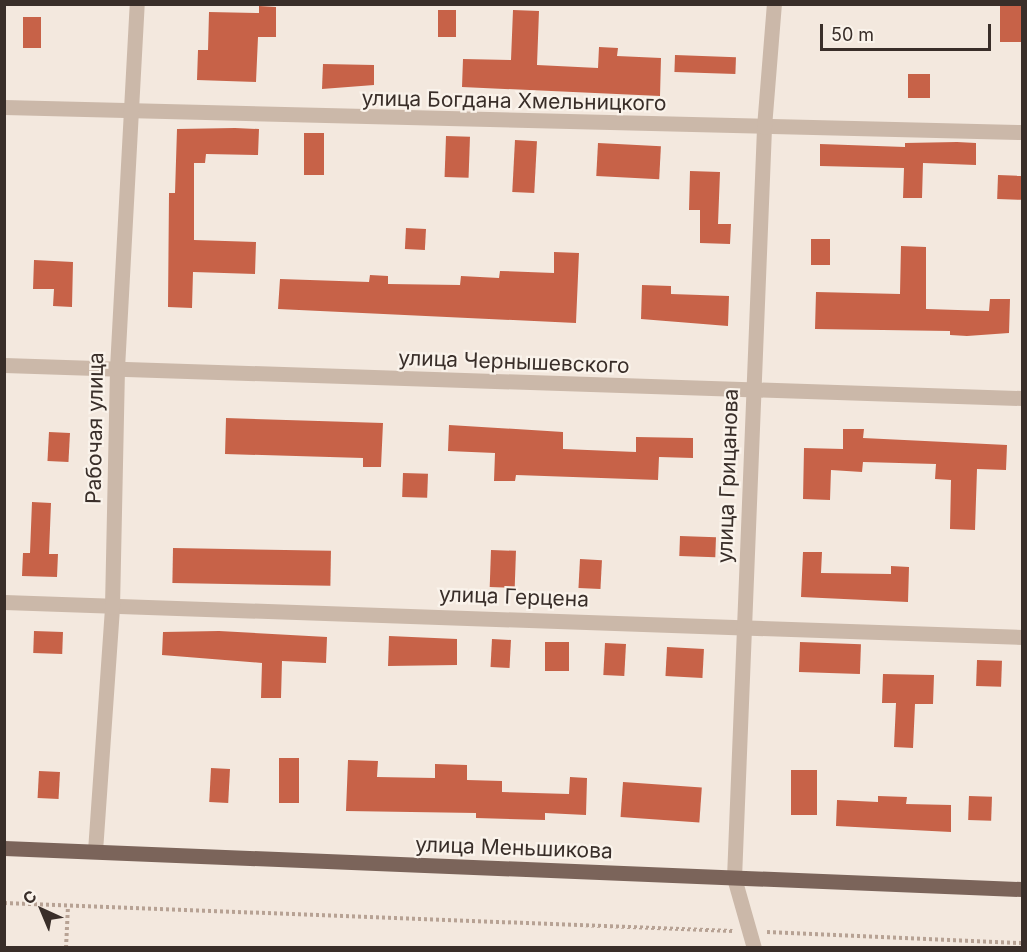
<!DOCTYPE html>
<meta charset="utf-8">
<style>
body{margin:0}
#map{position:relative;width:1027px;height:952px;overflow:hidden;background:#f3e8de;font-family:Inter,sans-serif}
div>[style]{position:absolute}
.building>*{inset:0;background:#c76248;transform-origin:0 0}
.path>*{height:4px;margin-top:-2px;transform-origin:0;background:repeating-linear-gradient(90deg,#b7a294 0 3px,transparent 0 6px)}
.minor>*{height:15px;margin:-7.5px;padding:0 7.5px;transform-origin:7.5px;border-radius:7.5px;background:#cbb8a9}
.major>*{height:15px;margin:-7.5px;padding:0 7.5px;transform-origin:7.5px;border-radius:7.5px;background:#7b645a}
span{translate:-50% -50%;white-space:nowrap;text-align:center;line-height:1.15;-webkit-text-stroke:4.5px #faf3eb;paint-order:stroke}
.street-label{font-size:21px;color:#392e29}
.frame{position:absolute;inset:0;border:6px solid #392e29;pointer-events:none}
.north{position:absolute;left:12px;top:880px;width:60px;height:60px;-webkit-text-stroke:4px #faf3eb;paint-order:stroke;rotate:316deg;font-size:16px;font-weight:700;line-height:24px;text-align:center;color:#392e29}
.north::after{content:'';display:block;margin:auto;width:21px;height:27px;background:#392e29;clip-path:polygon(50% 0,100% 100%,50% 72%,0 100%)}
.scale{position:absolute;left:820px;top:24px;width:171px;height:27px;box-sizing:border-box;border:3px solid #392e29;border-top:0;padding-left:8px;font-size:18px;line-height:21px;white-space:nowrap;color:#392e29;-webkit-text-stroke:4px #faf3eb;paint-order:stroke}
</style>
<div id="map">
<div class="building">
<div style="left:1000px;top:4px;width:23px;height:38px"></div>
<div style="clip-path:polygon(259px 6px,276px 7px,276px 37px,258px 37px,256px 82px,197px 80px,198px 50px,208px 50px,209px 12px,259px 13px)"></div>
<div style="left:438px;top:10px;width:18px;height:27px"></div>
<div style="clip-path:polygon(513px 10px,539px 11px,537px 65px,598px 68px,599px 47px,618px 48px,617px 56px,661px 58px,660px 96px,462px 87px,463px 59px,511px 60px)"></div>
<div style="left:23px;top:17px;width:18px;height:31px"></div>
<div style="left:675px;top:55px;width:61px;height:17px;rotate:2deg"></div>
<div style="clip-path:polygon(323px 64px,374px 65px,374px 85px,322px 89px)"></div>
<div style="left:908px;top:74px;width:22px;height:24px"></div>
<div style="clip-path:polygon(235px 128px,259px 129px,258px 155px,206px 154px,205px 163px,194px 163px,194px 240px,256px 242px,255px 274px,193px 272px,192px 308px,168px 307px,169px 193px,175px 193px,177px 129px)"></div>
<div style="left:304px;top:133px;width:20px;height:42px"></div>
<div style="left:446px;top:136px;width:24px;height:41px;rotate:2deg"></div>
<div style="left:515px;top:140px;width:22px;height:52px;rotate:3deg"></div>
<div style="clip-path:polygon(957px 142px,976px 143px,976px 165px,923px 163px,922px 198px,903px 198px,904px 168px,820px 166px,820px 144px,905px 147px,905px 143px)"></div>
<div style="left:598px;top:143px;width:63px;height:33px;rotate:3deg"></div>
<div style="clip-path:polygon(690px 171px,720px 172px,718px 224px,731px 224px,730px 244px,700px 243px,700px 210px,689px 210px)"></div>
<div style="left:998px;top:175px;width:25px;height:24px;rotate:2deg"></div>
<div style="left:406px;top:228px;width:20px;height:21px;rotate:3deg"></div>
<div style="left:811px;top:239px;width:19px;height:26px"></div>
<div style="clip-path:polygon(901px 246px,926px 247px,926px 309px,989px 311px,990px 299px,1010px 299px,1009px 333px,967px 336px,950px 335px,950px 331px,815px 329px,816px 292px,900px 294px)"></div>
<div style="clip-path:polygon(554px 252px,579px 253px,576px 323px,278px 309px,280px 279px,369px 282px,370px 275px,388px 276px,388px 284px,460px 285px,461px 276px,499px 278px,500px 271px,554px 273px)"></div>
<div style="clip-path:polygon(34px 260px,73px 262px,72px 307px,53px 306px,54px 289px,33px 289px)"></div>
<div style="clip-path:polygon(642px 285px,671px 286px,671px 294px,729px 296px,728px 326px,641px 319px)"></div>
<div style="clip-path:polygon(226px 418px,383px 423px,381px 467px,363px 467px,363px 458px,225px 454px)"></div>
<div style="clip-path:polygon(449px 425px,563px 432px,563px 449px,636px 452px,636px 437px,693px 438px,693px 458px,659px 457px,658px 480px,516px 475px,515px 481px,494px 481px,495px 453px,448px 451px)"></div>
<div style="clip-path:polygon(843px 429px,864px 429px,863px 438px,1007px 445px,1006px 470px,977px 469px,975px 530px,950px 529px,951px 480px,935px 479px,936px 464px,863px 462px,862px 472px,831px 470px,830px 500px,803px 499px,804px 448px,843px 449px)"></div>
<div style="left:49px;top:432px;width:21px;height:29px;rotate:3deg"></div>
<div style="left:403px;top:473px;width:25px;height:24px;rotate:2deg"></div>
<div style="clip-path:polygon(32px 502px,51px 503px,49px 554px,58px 554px,57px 577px,22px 576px,23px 553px,30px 553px)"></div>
<div style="left:680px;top:536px;width:36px;height:20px;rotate:2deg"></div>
<div style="left:173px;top:548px;width:158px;height:35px;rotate:1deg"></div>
<div style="left:491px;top:550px;width:25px;height:37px;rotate:2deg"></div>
<div style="clip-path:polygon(803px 552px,822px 552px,821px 573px,891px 574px,891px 566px,909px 567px,908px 602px,801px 597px)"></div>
<div style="left:580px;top:559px;width:22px;height:29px;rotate:3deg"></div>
<div style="left:34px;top:631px;width:29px;height:22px;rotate:2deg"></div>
<div style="clip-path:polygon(219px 631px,327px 637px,326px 663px,282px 661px,281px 698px,261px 698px,262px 663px,162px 655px,163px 632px)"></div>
<div style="clip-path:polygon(389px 636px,457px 639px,457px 665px,388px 666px)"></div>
<div style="left:492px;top:639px;width:19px;height:28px;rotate:3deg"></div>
<div style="left:545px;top:642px;width:24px;height:29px"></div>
<div style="left:800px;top:642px;width:61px;height:30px;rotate:2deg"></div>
<div style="left:605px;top:643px;width:21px;height:32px;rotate:3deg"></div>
<div style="left:667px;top:647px;width:37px;height:29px;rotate:3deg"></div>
<div style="left:977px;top:660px;width:25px;height:26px;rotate:2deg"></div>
<div style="clip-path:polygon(883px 674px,934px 675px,933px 704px,915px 704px,913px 748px,894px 747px,896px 703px,882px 703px)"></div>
<div style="left:279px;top:758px;width:20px;height:45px"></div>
<div style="clip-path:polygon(348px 760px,378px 761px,377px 777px,435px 778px,435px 764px,467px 765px,467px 780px,502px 781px,502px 792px,569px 794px,570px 777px,587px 778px,586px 815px,545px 813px,545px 820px,476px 818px,476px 813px,346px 811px)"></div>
<div style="left:211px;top:768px;width:19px;height:34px;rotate:3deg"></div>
<div style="left:791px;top:770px;width:26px;height:45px"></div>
<div style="left:39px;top:771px;width:21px;height:27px;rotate:3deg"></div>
<div style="left:623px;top:782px;width:79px;height:35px;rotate:4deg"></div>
<div style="clip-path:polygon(878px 796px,907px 797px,906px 804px,951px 805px,951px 832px,836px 826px,837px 800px,878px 802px)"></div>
<div style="left:969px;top:796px;width:23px;height:24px;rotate:2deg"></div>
</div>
<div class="path">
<div style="left:4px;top:903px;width:729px;rotate:2.2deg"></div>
<div style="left:767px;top:932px;width:255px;rotate:2.5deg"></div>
<div style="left:66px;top:948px;width:42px;rotate:-87.3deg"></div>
</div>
<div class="minor">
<div style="left:4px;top:107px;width:1018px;rotate:1.41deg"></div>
<div style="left:4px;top:365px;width:1019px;rotate:1.86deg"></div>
<div style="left:4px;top:602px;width:1019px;rotate:1.97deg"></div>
<div style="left:95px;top:851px;width:245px;rotate:-86deg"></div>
<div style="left:112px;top:607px;width:239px;rotate:-88.8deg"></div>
<div style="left:117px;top:368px;width:365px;rotate:-86.9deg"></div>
<div style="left:754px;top:948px;width:73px;rotate:-105.9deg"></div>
<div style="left:734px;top:878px;width:752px;rotate:-87.71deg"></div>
<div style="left:764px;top:127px;width:123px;rotate:-85.4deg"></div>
</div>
<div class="major">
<div style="left:4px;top:848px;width:1019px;rotate:2.31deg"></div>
</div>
<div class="street-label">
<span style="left:514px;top:101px;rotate:1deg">улица Богдана Хмельницкого</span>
<span style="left:514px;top:362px;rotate:2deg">улица Чернышевского</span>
<span style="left:95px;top:428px;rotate:-89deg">Рабочая улица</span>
<span style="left:728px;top:476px;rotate:-88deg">улица Грицанова</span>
<span style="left:514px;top:597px;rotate:2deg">улица Герцена</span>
<span style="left:514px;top:848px;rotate:2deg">улица Меньшикова</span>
</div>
<div class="frame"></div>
<div class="north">С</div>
<div class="scale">50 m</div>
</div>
